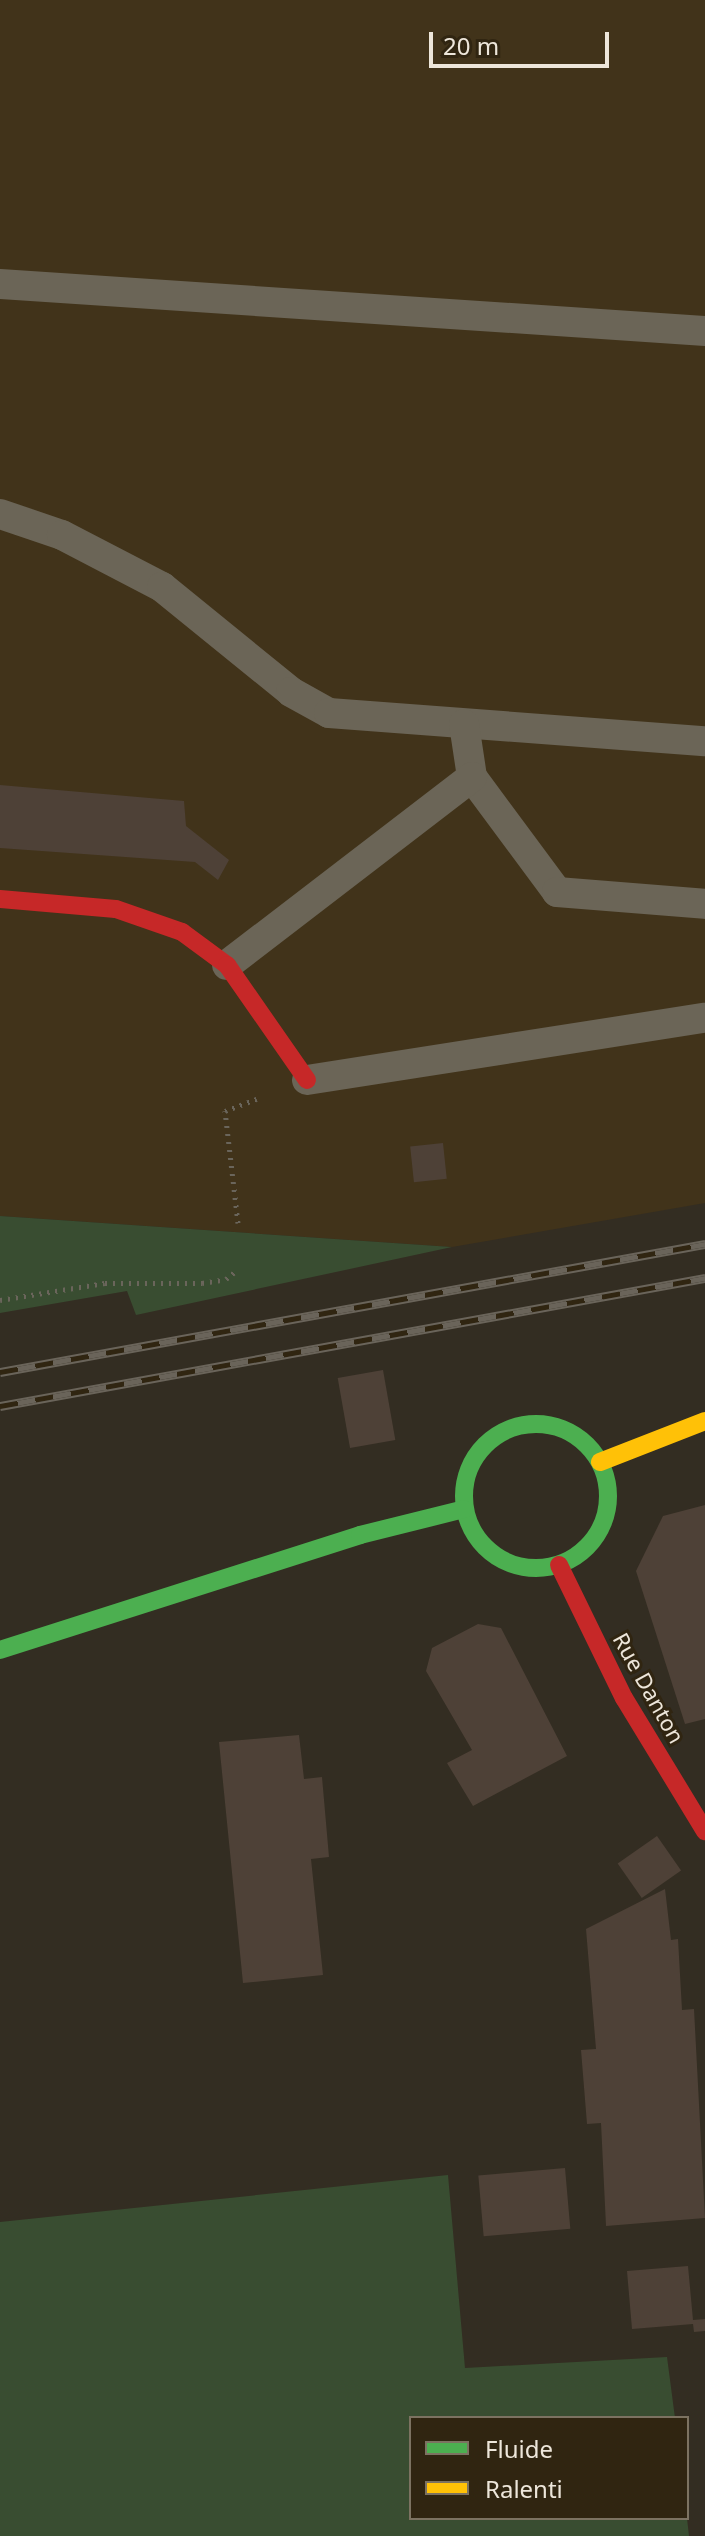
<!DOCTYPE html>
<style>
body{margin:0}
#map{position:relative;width:705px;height:2536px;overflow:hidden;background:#332d22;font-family:"Noto Sans",sans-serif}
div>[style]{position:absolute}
.built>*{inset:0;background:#41331a}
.green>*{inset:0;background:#394d31}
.building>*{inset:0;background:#4e4137;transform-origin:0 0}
.path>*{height:5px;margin-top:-2.5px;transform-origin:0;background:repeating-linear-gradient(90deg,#6a655b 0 2px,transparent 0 8px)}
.lane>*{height:30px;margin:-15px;padding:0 15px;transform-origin:15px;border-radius:15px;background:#6b6557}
.fast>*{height:18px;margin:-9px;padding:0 9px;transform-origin:9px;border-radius:9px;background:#4caf50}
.fast>.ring{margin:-9px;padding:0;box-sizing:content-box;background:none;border:18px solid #4caf50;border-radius:50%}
.slow>*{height:18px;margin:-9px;padding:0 9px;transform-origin:9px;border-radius:9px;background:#ffc107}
.jam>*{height:18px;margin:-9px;padding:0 9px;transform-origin:9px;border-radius:9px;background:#c62828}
.rail>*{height:9px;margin-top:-4.5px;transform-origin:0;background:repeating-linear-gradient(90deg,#302511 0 18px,#6a645a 0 36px);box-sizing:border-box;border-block:2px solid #6a645a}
span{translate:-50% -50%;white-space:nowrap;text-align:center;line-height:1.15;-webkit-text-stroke:6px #302511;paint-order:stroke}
.street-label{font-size:22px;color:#ede6da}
.legend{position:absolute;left:409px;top:2416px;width:280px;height:104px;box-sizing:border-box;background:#302511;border:2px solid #7c7261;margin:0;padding:10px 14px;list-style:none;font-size:24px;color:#ede6da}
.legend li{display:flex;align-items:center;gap:16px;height:40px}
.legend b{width:40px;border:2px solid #7c7261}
.scale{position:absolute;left:429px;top:32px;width:180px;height:36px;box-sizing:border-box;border:4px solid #ede6da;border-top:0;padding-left:10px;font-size:24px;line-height:28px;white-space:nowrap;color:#ede6da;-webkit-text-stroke:6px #302511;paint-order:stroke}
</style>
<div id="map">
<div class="built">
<div style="clip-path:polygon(0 0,705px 0,705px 1203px,452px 1247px,0 1216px)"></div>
</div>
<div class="green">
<div style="clip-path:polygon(0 1216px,452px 1247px,136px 1315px,127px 1291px,0 1313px)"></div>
<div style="clip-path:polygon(448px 2175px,465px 2368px,667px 2357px,675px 2418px,411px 2418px,411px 2518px,687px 2518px,689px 2536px,0 2536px,0 2222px)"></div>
</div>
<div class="building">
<div style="clip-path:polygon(0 785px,184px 801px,186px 826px,229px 860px,218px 880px,195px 862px,0 848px)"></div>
<div style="left:443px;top:1143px;width:36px;height:33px;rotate:84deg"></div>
<div style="left:383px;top:1370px;width:71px;height:46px;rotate:80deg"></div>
<div style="clip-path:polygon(705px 1505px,705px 1719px,685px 1724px,636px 1571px,663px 1516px)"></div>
<div style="clip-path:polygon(478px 1624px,501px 1628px,567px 1756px,473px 1806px,447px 1763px,472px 1750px,426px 1671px,432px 1648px)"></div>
<div style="clip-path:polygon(299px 1735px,304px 1779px,322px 1777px,329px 1857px,311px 1859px,323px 1975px,243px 1983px,219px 1742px)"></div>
<div style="left:657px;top:1836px;width:42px;height:48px;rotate:55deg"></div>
<div style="clip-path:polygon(665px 1889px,671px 1940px,678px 1939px,682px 2010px,694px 2009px,705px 2218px,606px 2226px,601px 2123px,587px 2124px,581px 2050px,596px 2049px,586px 1929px)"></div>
<div style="left:565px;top:2168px;width:61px;height:87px;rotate:85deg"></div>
<div style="clip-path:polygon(688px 2266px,693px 2320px,705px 2319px,705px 2331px,694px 2332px,693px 2324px,632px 2329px,627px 2271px)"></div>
</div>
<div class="path">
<div style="left:238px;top:1223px;width:113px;rotate:-96.6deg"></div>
<div style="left:225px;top:1111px;width:34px;rotate:-21deg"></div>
<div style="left:0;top:1300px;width:106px;rotate:-9.2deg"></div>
<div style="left:105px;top:1283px;width:97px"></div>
<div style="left:202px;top:1283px;width:24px;rotate:-9deg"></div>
<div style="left:226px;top:1279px;width:14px;rotate:-39deg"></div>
</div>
<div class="lane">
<div style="left:0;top:284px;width:707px;rotate:3.81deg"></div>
<div style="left:0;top:514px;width:65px;rotate:18.7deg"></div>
<div style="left:62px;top:535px;width:113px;rotate:27.5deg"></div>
<div style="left:162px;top:587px;width:166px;rotate:39.1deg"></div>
<div style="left:291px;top:692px;width:43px;rotate:28.9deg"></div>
<div style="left:329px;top:713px;width:377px;rotate:4.3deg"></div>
<div style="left:464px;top:724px;width:54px;rotate:81.4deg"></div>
<div style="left:472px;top:777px;width:143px;rotate:53.5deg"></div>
<div style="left:557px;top:892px;width:148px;rotate:4.6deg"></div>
<div style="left:227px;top:965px;width:309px;rotate:-37.5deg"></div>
<div style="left:307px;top:1080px;width:403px;rotate:-8.9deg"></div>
</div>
<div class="fast">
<div class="ring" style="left:464px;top:1424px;width:126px;height:126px"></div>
<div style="left:0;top:1650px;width:378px;rotate:-17.7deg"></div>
<div style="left:360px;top:1535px;width:107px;rotate:-14deg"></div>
</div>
<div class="slow">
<div style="left:600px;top:1462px;width:113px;rotate:-21.3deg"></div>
</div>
<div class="jam">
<div style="left:0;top:899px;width:116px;rotate:4.9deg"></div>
<div style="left:116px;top:909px;width:70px;rotate:19.2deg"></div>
<div style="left:182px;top:932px;width:56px;rotate:36.3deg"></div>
<div style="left:227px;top:965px;width:140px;rotate:55.2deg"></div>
<div style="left:559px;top:1565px;width:148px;rotate:64deg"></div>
<div style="left:624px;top:1698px;width:156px;rotate:58.7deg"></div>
</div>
<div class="rail">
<div style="left:0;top:1372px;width:717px;rotate:-10.29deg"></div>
<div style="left:0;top:1406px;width:717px;rotate:-10.29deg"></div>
</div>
<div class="street-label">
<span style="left:649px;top:1688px;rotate:61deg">Rue Danton</span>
</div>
<ul class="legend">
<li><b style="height:10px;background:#4caf50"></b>Fluide</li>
<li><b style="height:10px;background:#ffc107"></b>Ralenti</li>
</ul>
<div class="scale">20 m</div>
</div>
